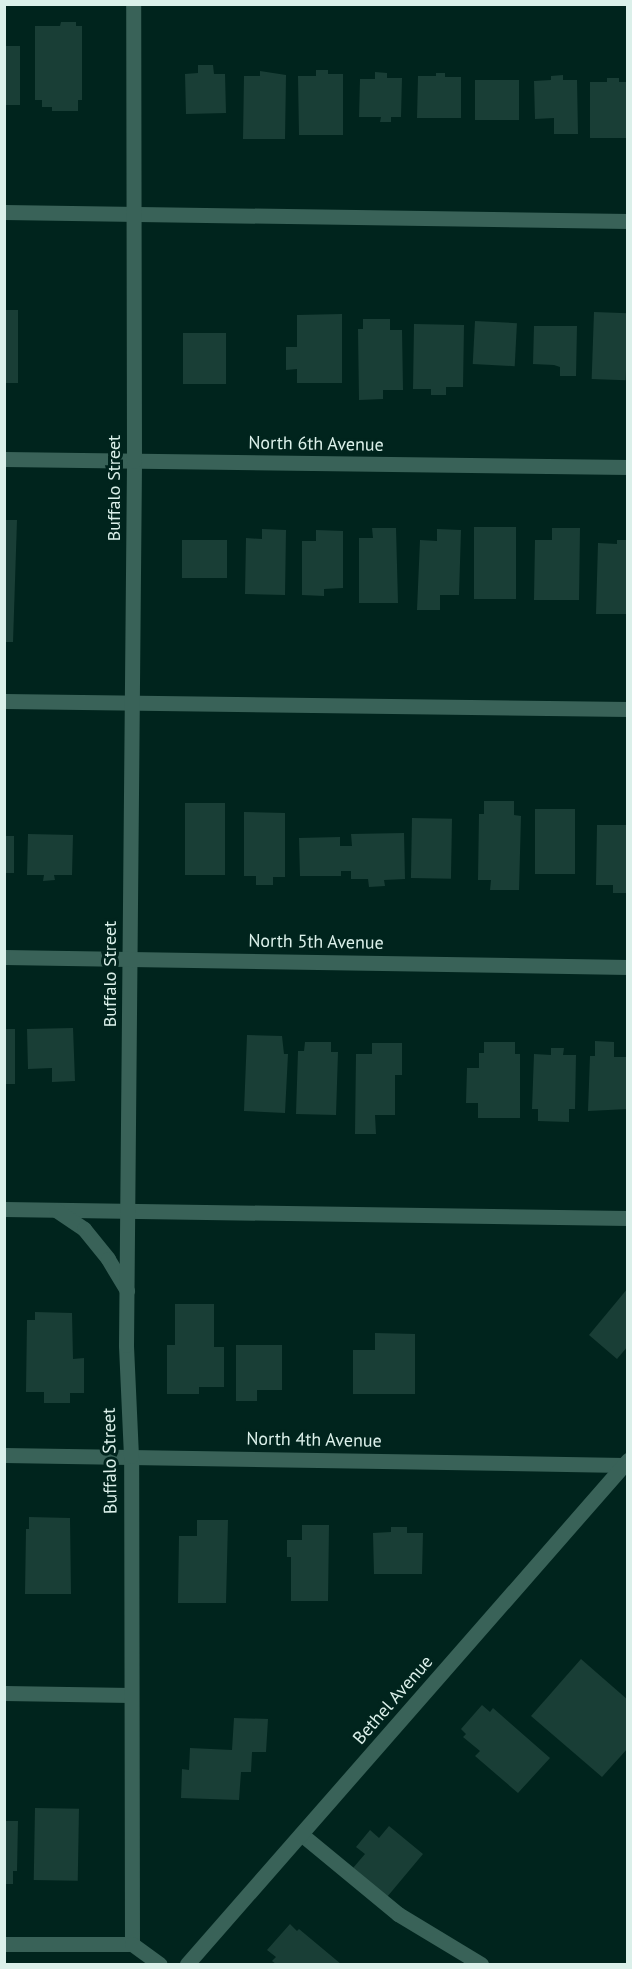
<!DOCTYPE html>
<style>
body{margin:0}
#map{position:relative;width:632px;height:1969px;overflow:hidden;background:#00241d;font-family:"PT Sans",sans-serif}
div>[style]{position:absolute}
.building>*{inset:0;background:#193e36;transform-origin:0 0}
.service>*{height:15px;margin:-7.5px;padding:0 7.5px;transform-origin:7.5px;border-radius:7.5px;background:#396258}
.minor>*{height:15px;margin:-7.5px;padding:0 7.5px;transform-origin:7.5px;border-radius:7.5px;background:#396258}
.tertiary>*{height:15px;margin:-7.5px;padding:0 7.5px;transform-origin:7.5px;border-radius:7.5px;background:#396258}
span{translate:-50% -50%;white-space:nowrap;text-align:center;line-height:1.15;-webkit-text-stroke:6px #00241d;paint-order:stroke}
.street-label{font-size:18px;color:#dbf0ea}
.frame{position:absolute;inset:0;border:6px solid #dbf0ea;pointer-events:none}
</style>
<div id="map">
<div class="building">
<div style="clip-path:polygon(61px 22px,76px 22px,76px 26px,82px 26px,82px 100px,78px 100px,78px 111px,52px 111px,52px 107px,42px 107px,42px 100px,35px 100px,35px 26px,60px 26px)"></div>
<div style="left:4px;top:46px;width:16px;height:59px"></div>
<div style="clip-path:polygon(198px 65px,213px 65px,214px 74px,225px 74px,226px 113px,186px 114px,185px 74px,198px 73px)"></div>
<div style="clip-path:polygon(316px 70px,328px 70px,328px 74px,343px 74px,343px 135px,299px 135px,298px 76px,316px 76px)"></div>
<div style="clip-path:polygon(260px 71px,286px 75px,285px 139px,243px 139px,244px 76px,260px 76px)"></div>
<div style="clip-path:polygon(375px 72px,387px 73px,387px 78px,402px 78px,401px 117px,391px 117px,391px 122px,380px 122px,381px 117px,359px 117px,360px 79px,375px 79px)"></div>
<div style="clip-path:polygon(436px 73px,445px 73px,445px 77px,461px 77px,461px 118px,417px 118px,418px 76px,436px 76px)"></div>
<div style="clip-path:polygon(563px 75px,563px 80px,577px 80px,578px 134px,554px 134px,554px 118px,535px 119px,534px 81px,551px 80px,551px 76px)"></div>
<div style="clip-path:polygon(607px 78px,619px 78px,619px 82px,628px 82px,628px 138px,590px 138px,590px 82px,607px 82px)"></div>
<div style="left:475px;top:80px;width:44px;height:40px"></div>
<div style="left:4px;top:310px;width:14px;height:73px"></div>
<div style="left:594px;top:312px;width:34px;height:67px;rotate:2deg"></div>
<div style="clip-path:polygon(342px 314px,342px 383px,297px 383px,297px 369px,286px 370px,286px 347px,297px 347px,297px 315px)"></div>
<div style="clip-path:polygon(363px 319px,390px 319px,390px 330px,402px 330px,403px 390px,383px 390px,383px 399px,359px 400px,358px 329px,363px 329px)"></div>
<div style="left:475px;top:321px;width:42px;height:43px;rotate:3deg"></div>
<div style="clip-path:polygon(414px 324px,464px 325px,463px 387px,446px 387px,446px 395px,431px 395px,431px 389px,413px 389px)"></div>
<div style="clip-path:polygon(534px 326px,577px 326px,576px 376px,560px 376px,560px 367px,554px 365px,533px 364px)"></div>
<div style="left:183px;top:333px;width:43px;height:51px"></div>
<div style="clip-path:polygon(4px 520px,17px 520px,13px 642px,4px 642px)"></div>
<div style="left:474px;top:527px;width:42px;height:72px"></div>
<div style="clip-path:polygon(372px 528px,396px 528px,398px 603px,359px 603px,359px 538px,373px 538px)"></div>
<div style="clip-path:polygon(552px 528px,580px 528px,579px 600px,534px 600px,535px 540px,552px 540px)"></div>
<div style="clip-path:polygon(262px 529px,286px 530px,285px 595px,245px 594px,246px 538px,262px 539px)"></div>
<div style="clip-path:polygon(437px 529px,461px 530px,459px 595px,440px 595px,440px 610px,417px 610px,420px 540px,437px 541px)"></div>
<div style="clip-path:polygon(316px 530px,343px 531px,343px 588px,324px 589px,324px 596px,302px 595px,302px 541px,316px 541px)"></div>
<div style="left:182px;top:540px;width:45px;height:38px"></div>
<div style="clip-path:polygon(617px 540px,628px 540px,628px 614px,596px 614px,598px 543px,617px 544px)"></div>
<div style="clip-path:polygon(484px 801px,514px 801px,514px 815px,521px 816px,519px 890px,490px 890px,491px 880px,478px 880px,479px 814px,484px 814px)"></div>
<div style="left:225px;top:803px;width:72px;height:40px;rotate:90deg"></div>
<div style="left:535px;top:809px;width:40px;height:65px"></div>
<div style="clip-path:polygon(244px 812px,285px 813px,285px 877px,273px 877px,273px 885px,256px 885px,256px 876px,244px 876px)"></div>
<div style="left:412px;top:818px;width:40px;height:60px;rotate:1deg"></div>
<div style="clip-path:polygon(597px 825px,628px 825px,628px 893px,613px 893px,613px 885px,596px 885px)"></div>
<div style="clip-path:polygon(404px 833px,405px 879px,384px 880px,385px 886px,369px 887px,368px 879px,351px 879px,351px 871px,341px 871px,341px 876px,300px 876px,299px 838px,340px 837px,340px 846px,352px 846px,351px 834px)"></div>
<div style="clip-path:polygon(28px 834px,73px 835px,72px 875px,54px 875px,55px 880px,43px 881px,44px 875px,27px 875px)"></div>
<div style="left:4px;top:836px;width:10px;height:37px"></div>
<div style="clip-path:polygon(73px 1028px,75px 1081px,52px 1082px,52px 1068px,28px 1069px,27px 1029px)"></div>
<div style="left:4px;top:1029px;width:11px;height:55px"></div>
<div style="clip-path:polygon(247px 1035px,282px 1036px,284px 1054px,288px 1054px,285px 1113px,244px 1111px)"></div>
<div style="clip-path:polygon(595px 1041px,614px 1042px,614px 1057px,628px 1057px,628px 1109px,588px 1111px,590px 1056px,595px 1056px)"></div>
<div style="clip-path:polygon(305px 1042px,331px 1042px,331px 1052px,338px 1052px,336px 1115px,296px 1114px,298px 1051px,304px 1051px)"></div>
<div style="clip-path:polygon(484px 1042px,515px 1042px,515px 1054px,520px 1054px,520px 1118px,478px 1118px,478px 1103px,466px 1103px,467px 1068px,479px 1068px,479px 1053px,484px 1053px)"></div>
<div style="clip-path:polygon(372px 1043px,402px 1043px,402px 1075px,395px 1075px,395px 1115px,375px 1115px,376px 1134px,355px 1134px,356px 1054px,372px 1054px)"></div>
<div style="clip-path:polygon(551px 1048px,564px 1048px,563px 1055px,576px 1055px,575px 1109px,569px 1109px,569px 1122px,538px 1121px,538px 1109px,532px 1109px,534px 1054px,551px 1055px)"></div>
<div style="clip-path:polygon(628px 1288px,628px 1346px,617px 1359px,589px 1335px)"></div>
<div style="clip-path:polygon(175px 1304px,214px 1304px,214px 1347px,224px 1347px,224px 1387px,199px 1387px,199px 1394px,167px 1394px,167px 1345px,175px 1345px)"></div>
<div style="clip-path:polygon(35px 1312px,72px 1313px,73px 1359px,84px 1358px,84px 1393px,70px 1393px,70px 1403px,44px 1403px,44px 1392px,26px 1392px,27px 1320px,35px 1320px)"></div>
<div style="clip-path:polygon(375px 1333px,415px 1334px,415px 1394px,353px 1394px,353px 1350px,375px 1350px)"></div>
<div style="clip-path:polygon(236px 1345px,282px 1345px,282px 1390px,257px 1390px,257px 1401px,236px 1401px)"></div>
<div style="clip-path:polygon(29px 1517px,70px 1518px,71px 1594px,25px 1594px,26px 1529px,29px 1529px)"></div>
<div style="clip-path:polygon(197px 1520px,228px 1520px,226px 1603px,178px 1603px,179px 1536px,197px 1536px)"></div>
<div style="clip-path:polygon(302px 1525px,329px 1525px,328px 1601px,291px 1601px,291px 1557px,287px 1557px,287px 1540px,302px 1540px)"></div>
<div style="clip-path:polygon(391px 1527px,407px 1527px,407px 1533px,423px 1533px,422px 1574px,374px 1574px,373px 1533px,391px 1532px)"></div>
<div style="clip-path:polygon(581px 1659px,628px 1700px,628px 1748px,602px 1777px,531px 1716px)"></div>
<div style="clip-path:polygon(482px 1705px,490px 1712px,493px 1708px,550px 1758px,518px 1793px,475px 1756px,480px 1751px,463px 1737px,466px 1734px,461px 1729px)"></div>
<div style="clip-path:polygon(234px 1718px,268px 1719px,266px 1752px,252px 1752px,251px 1772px,241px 1772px,239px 1800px,181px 1798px,182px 1769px,189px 1770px,190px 1748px,232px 1750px)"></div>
<div style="left:35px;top:1808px;width:44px;height:72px;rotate:1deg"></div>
<div style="clip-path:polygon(4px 1821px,18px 1821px,17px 1871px,13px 1871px,13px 1884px,4px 1884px)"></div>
<div style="clip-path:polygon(389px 1826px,423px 1854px,387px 1897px,353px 1868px,365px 1854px,356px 1847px,370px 1830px,379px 1838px)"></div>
<div style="clip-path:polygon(290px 1924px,297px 1931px,299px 1929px,341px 1964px,276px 1964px,272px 1961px,276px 1957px,267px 1950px)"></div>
</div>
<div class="service">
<div style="left:4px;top:212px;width:624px;rotate:0.83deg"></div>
<div style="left:4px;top:701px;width:624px;rotate:0.73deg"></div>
<div style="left:4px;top:1209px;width:624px;rotate:0.83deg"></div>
<div style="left:56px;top:1210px;width:34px;rotate:34deg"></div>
<div style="left:84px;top:1229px;width:38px;rotate:51deg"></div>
<div style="left:108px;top:1259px;width:37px;rotate:59deg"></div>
<div style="left:4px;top:1693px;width:127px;rotate:0.9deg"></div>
<div style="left:301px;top:1834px;width:126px;rotate:39.5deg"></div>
<div style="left:398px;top:1914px;width:97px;rotate:31.1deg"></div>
</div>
<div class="minor">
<div style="left:4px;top:459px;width:624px;rotate:0.73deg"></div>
<div style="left:4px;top:1455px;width:620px;rotate:0.92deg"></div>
<div style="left:132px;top:1944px;width:488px;rotate:-90.1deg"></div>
<div style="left:131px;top:1456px;width:111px;rotate:-92.6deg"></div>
<div style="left:126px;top:1345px;width:884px;rotate:-89.48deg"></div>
<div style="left:134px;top:461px;width:457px;rotate:-90.1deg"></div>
</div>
<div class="tertiary">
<div style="left:4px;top:957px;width:624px;rotate:0.92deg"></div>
<div style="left:4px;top:1944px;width:128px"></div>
<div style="left:132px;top:1944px;width:34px;rotate:36deg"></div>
<div style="left:187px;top:1964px;width:670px;rotate:-48.81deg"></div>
</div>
<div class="street-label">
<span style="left:316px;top:444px;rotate:1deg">North 6th Avenue</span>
<span style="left:114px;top:488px;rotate:-90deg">Buffalo Street</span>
<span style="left:316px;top:942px;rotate:1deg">North 5th Avenue</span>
<span style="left:110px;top:974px;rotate:-90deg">Buffalo Street</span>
<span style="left:314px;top:1440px;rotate:1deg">North 4th Avenue</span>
<span style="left:110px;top:1461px;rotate:-91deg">Buffalo Street</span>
<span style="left:393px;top:1700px;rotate:-49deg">Bethel Avenue</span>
</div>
<div class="frame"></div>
</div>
